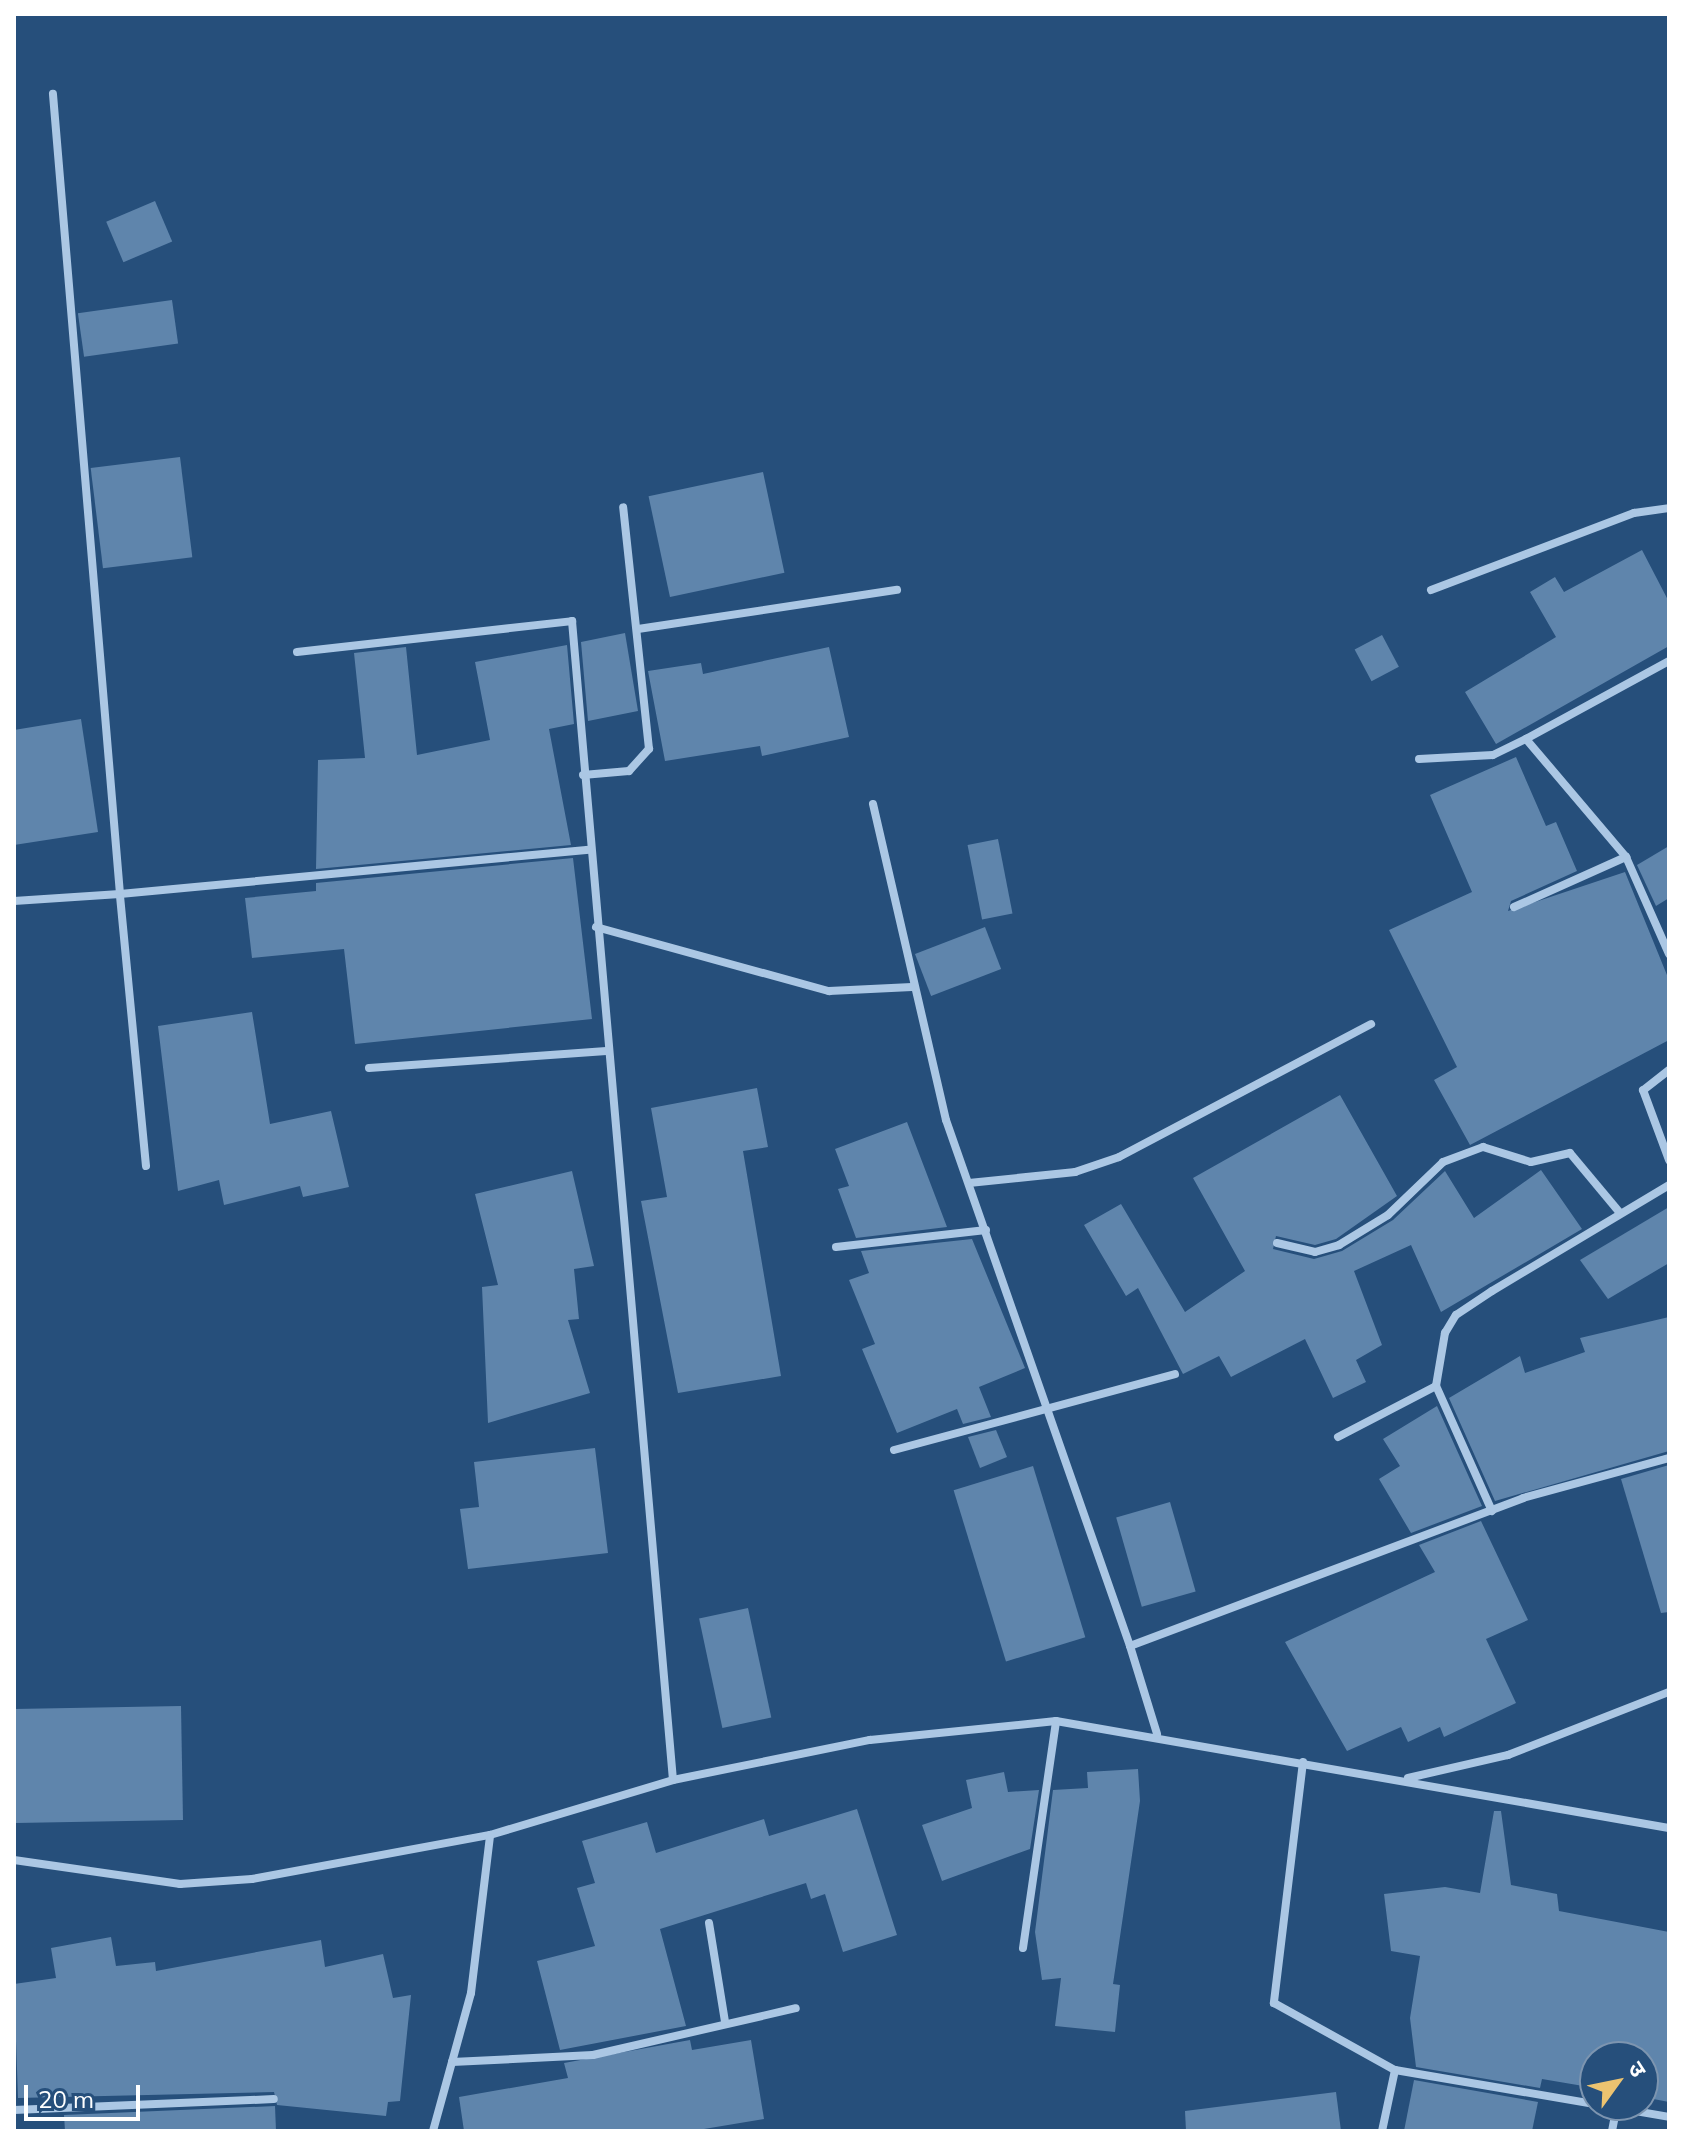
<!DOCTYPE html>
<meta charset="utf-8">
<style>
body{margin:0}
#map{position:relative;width:1683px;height:2145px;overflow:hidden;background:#264f7b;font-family:Mulish,"Noto Sans Devanagari",sans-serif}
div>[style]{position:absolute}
.building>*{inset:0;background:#5f85ac;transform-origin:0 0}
.minor>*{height:8px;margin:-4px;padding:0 4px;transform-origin:4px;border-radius:4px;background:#abc7e4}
span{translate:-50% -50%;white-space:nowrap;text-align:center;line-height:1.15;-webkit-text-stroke:6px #264f7b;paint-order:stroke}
.frame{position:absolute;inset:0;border:16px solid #fff;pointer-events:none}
.north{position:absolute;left:1579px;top:2041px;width:80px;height:80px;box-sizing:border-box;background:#264f7b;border:2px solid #7d95b0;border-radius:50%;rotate:57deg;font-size:22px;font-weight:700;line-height:32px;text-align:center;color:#fff}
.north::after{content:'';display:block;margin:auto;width:28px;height:36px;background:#ecc370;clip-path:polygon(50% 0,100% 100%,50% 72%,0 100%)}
.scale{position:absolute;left:24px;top:2085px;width:116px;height:36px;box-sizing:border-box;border:4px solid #fff;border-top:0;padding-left:10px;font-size:24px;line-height:28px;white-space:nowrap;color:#fff;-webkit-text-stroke:6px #264f7b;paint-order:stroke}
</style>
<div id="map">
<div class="building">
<div style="left:155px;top:201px;width:44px;height:53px;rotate:67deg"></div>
<div style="left:172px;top:300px;width:44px;height:95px;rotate:82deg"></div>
<div style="left:180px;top:457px;width:101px;height:90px;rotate:83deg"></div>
<div style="left:763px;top:472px;width:103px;height:117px;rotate:78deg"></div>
<div style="clip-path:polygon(1642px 550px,1669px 602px,1669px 646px,1496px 744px,1465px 692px,1556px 637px,1530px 592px,1555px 577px,1564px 592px)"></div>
<div style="clip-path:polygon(625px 633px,638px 711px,588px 721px,581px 642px)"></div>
<div style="left:1382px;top:635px;width:36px;height:31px;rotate:62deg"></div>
<div style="clip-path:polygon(567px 645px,574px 724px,549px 729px,571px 845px,316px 869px,318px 760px,365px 758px,354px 653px,406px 647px,417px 755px,490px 740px,475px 662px)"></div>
<div style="clip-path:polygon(829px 647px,849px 737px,762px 756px,760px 746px,665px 761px,648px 671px,701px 663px,703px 674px)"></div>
<div style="clip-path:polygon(81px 719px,98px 832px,14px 845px,14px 730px)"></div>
<div style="clip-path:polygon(1516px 757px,1546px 826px,1556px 822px,1577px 871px,1511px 901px,1508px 911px,1625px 872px,1669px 980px,1669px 1040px,1470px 1145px,1434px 1080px,1457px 1067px,1389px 930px,1472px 892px,1430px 795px)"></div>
<div style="left:998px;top:839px;width:76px;height:31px;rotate:79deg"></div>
<div style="clip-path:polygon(1669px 846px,1669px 898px,1656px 906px,1637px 865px)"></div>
<div style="clip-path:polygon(573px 858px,592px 1019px,355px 1044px,344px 949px,252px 958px,245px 898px,316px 891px,316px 883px)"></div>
<div style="left:985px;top:927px;width:45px;height:75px;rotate:69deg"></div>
<div style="clip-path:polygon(252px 1012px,270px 1124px,331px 1111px,349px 1187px,303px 1197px,300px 1186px,224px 1205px,219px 1180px,178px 1191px,158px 1026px)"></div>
<div style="clip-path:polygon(757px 1088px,768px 1147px,743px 1151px,781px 1376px,678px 1393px,641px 1201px,667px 1197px,651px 1108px)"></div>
<div style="clip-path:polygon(1340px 1095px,1397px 1196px,1336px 1239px,1315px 1245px,1276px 1236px,1273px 1249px,1314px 1259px,1342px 1251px,1393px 1220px,1445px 1171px,1474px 1218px,1541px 1170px,1582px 1229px,1441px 1312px,1411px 1245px,1354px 1271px,1382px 1345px,1356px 1360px,1366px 1382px,1333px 1398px,1305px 1339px,1231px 1377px,1219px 1356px,1183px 1374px,1138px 1288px,1126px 1296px,1084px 1225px,1121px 1204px,1185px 1312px,1245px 1271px,1193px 1178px)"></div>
<div style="clip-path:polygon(907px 1122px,947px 1227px,856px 1238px,838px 1189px,849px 1186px,835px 1149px)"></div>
<div style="clip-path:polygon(572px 1171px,594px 1266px,574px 1269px,579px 1319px,568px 1320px,590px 1393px,488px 1423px,482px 1287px,498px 1285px,475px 1194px)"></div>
<div style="clip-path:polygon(1669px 1207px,1669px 1263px,1608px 1299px,1580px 1260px)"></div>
<div style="clip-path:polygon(972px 1239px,1025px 1368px,979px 1387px,991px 1417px,963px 1424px,957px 1409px,897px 1433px,862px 1349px,875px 1344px,849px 1280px,869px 1273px,861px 1251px)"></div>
<div style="clip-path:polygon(1669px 1317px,1669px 1451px,1495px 1501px,1449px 1398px,1520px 1356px,1525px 1373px,1585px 1352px,1580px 1338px)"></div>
<div style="clip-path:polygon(1437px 1406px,1482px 1506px,1411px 1533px,1379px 1479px,1400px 1466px,1383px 1439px)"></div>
<div style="clip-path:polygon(996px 1430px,1007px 1457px,980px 1468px,968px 1437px)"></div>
<div style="clip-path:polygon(595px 1448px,608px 1553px,468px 1569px,460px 1509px,479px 1507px,474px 1462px)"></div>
<div style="clip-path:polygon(1669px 1465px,1669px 1612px,1661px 1613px,1621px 1479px)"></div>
<div style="left:1033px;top:1466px;width:179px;height:83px;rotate:73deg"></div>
<div style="left:1170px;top:1502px;width:93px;height:56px;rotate:74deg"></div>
<div style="clip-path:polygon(1481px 1521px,1528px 1620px,1486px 1639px,1516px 1703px,1444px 1737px,1440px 1727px,1408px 1742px,1401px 1727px,1347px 1751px,1285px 1642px,1435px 1572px,1419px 1545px)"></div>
<div style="left:748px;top:1608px;width:112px;height:50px;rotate:78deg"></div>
<div style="left:181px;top:1706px;width:114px;height:167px;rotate:89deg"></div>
<div style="clip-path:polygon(1138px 1769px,1140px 1801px,1113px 1984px,1120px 1985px,1115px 2032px,1055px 2026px,1061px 1978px,1042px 1980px,1035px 1932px,1053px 1790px,1088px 1788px,1087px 1772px)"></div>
<div style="clip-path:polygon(1004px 1772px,1008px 1792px,1039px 1790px,1030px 1849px,942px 1881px,922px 1825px,972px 1808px,966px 1780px)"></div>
<div style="clip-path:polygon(857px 1809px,897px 1935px,843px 1952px,825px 1894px,811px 1899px,806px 1883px,660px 1929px,686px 2026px,560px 2050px,537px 1961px,595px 1946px,577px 1888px,595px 1883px,582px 1841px,647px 1822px,656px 1853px,764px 1819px,769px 1836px)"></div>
<div style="clip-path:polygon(1494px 1811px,1501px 1811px,1511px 1885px,1557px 1894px,1559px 1911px,1669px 1932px,1669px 2102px,1643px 2097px,1643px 2057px,1595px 2057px,1595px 2088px,1542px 2079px,1540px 2088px,1416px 2067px,1410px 2018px,1420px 1956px,1391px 1951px,1384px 1894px,1445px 1887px,1480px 1893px)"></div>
<div style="clip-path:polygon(111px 1937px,116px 1966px,155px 1962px,156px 1971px,321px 1940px,325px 1967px,383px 1954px,393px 1998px,411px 1995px,400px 2101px,388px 2102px,386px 2116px,277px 2105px,274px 2092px,18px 2098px,14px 1984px,56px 1978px,51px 1948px)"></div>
<div style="clip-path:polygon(690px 2040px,692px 2050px,751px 2040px,764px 2119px,692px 2131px,464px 2131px,459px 2097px,568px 2078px,564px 2063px)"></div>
<div style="clip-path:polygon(1414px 2080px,1538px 2102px,1532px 2131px,1404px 2131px)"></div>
<div style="clip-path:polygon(1336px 2092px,1341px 2131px,1186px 2131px,1185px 2111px)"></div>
<div style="clip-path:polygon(275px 2106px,276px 2131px,65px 2131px,64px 2115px)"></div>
</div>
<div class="minor">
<div style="left:1431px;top:590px;width:217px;rotate:-20.8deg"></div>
<div style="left:1634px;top:513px;width:35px;rotate:-8deg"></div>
<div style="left:638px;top:629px;width:262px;rotate:-8.6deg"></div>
<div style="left:297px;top:652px;width:277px;rotate:-6.4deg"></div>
<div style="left:572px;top:621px;width:1163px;rotate:85.02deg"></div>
<div style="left:1669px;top:661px;width:163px;rotate:151.4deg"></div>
<div style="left:1526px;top:739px;width:155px;rotate:49.7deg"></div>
<div style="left:1626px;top:857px;width:106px;rotate:66.1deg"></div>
<div style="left:1419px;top:759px;width:74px;rotate:-3.1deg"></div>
<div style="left:1493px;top:755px;width:37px;rotate:-26deg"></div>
<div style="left:583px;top:775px;width:46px;rotate:-5deg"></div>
<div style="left:629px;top:771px;width:30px;rotate:-48deg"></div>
<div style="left:649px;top:749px;width:243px;rotate:-96.1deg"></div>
<div style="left:873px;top:804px;width:324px;rotate:77deg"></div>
<div style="left:946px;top:1120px;width:557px;rotate:70.72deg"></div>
<div style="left:1130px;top:1646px;width:420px;rotate:-20.6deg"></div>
<div style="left:1523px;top:1498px;width:151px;rotate:-15.3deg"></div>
<div style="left:14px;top:901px;width:106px;rotate:-3.8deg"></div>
<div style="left:120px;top:894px;width:803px;rotate:-94.79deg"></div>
<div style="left:1514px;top:907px;width:123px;rotate:-24.1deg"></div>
<div style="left:596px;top:927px;width:242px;rotate:15.4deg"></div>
<div style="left:829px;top:991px;width:83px;rotate:-2.8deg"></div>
<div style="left:369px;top:1068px;width:238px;rotate:-4.1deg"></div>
<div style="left:1669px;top:1070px;width:33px;rotate:142deg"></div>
<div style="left:1643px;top:1090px;width:75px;rotate:69.6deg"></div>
<div style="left:146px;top:1166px;width:273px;rotate:-95.5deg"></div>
<div style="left:120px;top:894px;width:471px;rotate:-5.4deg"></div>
<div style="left:969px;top:1183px;width:107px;rotate:-5.9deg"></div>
<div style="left:1075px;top:1172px;width:46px;rotate:-18.8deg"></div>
<div style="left:1119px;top:1157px;width:285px;rotate:-27.8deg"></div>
<div style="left:1277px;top:1243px;width:39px;rotate:13deg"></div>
<div style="left:1315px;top:1252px;width:25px;rotate:-16deg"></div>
<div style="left:1339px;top:1245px;width:57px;rotate:-31.5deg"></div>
<div style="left:1388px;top:1215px;width:76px;rotate:-43.9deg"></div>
<div style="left:1443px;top:1162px;width:43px;rotate:-20.6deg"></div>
<div style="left:1483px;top:1147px;width:50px;rotate:17.4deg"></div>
<div style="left:1531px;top:1162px;width:40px;rotate:-13deg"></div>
<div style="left:1570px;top:1153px;width:78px;rotate:50.2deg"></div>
<div style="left:836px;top:1247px;width:151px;rotate:-6.5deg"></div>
<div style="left:1338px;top:1437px;width:110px;rotate:-27.5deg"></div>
<div style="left:894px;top:1450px;width:291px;rotate:-15.1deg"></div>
<div style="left:1492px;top:1511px;width:137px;rotate:-114.1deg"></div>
<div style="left:1436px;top:1386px;width:54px;rotate:-80.4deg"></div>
<div style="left:1445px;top:1333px;width:21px;rotate:-59deg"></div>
<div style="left:1456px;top:1315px;width:43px;rotate:-33.7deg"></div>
<div style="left:1492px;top:1291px;width:206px;rotate:-30.9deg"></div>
<div style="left:1130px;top:1646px;width:92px;rotate:72.9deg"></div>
<div style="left:1303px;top:1762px;width:243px;rotate:96.9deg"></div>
<div style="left:1274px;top:2003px;width:138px;rotate:29deg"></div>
<div style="left:1395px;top:2070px;width:62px;rotate:102deg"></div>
<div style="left:1408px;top:1778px;width:103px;rotate:-13deg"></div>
<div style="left:1508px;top:1755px;width:173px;rotate:-21.4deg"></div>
<div style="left:14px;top:1860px;width:168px;rotate:8.2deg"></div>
<div style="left:180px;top:1884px;width:72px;rotate:-4deg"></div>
<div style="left:252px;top:1879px;width:242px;rotate:-10.5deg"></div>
<div style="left:490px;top:1835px;width:191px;rotate:-16.7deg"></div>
<div style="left:673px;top:1780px;width:201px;rotate:-11.5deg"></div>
<div style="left:870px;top:1740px;width:187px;rotate:-5.8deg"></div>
<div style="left:1056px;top:1721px;width:622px;rotate:9.9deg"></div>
<div style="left:709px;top:1923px;width:100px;rotate:80.8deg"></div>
<div style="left:1023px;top:1948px;width:229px;rotate:-81.7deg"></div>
<div style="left:452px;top:2062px;width:141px;rotate:-2.8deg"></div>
<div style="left:593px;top:2055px;width:208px;rotate:-13deg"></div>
<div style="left:1395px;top:2070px;width:278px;rotate:9.7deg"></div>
<div style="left:14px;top:2110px;width:260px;rotate:-2.4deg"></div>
<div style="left:433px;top:2131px;width:143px;rotate:-74.6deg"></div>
<div style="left:471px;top:1993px;width:159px;rotate:-83.1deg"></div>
<div style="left:1612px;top:2131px;width:21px;rotate:-79deg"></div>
</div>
<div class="frame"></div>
<div class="north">उ</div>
<div class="scale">20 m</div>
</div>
